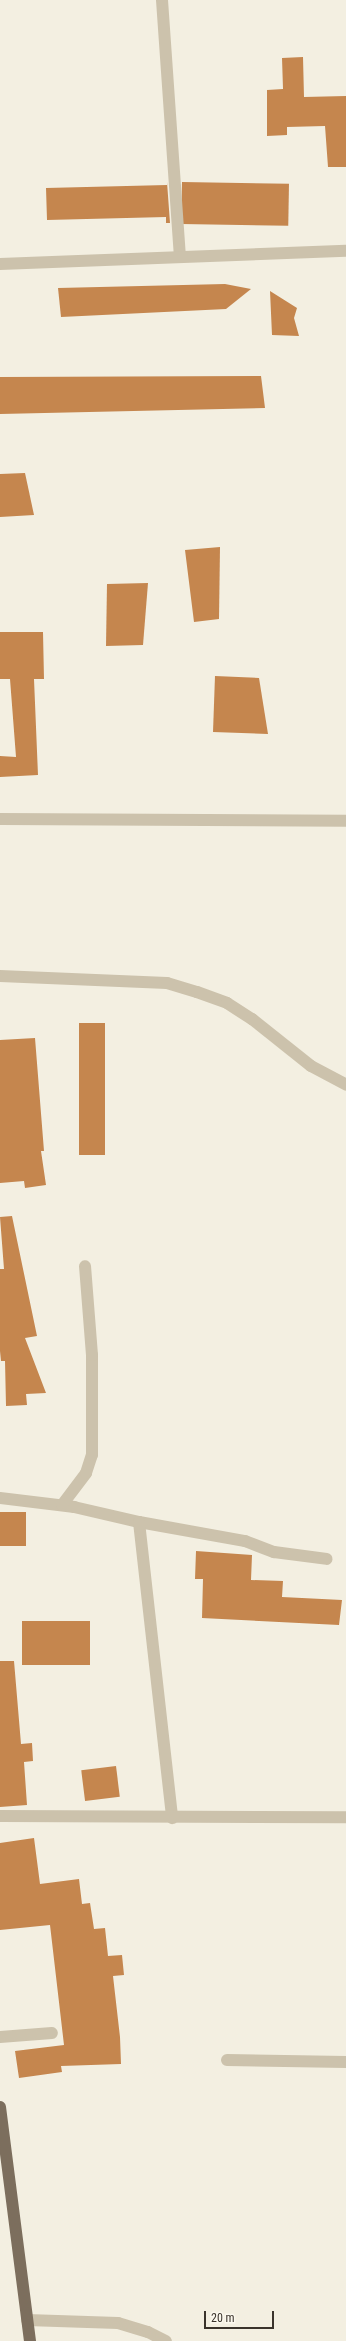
<!DOCTYPE html>
<style>
body{margin:0}
#map{position:relative;width:346px;height:2341px;overflow:hidden;background:#f3efe1;font-family:"Roboto Condensed",sans-serif}
div>[style]{position:absolute}
.building>*{inset:0;background:#c5864e;transform-origin:0 0}
.minor>*{height:12px;margin:-6px;padding:0 6px;transform-origin:6px;border-radius:6px;background:#ccc2ac}
.major>*{height:12px;margin:-6px;padding:0 6px;transform-origin:6px;border-radius:6px;background:#7c6e5d}
span{translate:-50% -50%;white-space:nowrap;text-align:center;line-height:1.15;-webkit-text-stroke:3px #fbf8ee;paint-order:stroke}
.scale{position:absolute;left:204px;top:2311px;width:70px;height:18px;box-sizing:border-box;border:2px solid #3a332b;border-top:0;padding-left:5px;font-size:12px;line-height:14px;white-space:nowrap;color:#3a332b;-webkit-text-stroke:3px #fbf8ee;paint-order:stroke}
</style>
<div id="map">
<div class="building">
<div style="clip-path:polygon(303px 57px,304px 97px,346px 96px,346px 167px,328px 167px,325px 126px,287px 127px,287px 135px,267px 136px,267px 90px,283px 89px,282px 58px)"></div>
<div style="clip-path:polygon(167px 182px,170px 223px,166px 223px,166px 217px,47px 220px,46px 188px,167px 185px)"></div>
<div style="left:182px;top:182px;width:107px;height:42px;rotate:1deg"></div>
<div style="clip-path:polygon(225px 284px,251px 289px,226px 309px,61px 317px,58px 288px)"></div>
<div style="clip-path:polygon(270px 291px,297px 308px,294px 318px,299px 336px,272px 335px)"></div>
<div style="clip-path:polygon(261px 376px,265px 408px,0 414px,0 377px)"></div>
<div style="clip-path:polygon(25px 473px,34px 515px,0 517px,0 474px)"></div>
<div style="clip-path:polygon(220px 547px,219px 619px,194px 622px,185px 550px)"></div>
<div style="clip-path:polygon(148px 583px,143px 645px,106px 646px,107px 584px)"></div>
<div style="clip-path:polygon(0 632px,43px 632px,44px 679px,34px 679px,38px 775px,0 777px,0 756px,16px 757px,10px 679px,0 679px)"></div>
<div style="clip-path:polygon(215px 676px,259px 678px,268px 734px,213px 732px)"></div>
<div style="left:79px;top:1023px;width:26px;height:132px"></div>
<div style="clip-path:polygon(35px 1038px,44px 1151px,41px 1151px,46px 1185px,25px 1188px,24px 1181px,0 1183px,0 1040px)"></div>
<div style="clip-path:polygon(12px 1216px,37px 1336px,25px 1338px,46px 1393px,26px 1394px,27px 1405px,6px 1406px,5px 1361px,1px 1361px,0 1351px,0 1269px,4px 1269px,0 1217px)"></div>
<div style="left:0;top:1512px;width:26px;height:34px"></div>
<div style="clip-path:polygon(196px 1551px,252px 1555px,251px 1580px,283px 1581px,282px 1597px,342px 1600px,339px 1625px,202px 1618px,203px 1579px,195px 1579px)"></div>
<div style="left:22px;top:1621px;width:68px;height:44px"></div>
<div style="clip-path:polygon(0 1661px,14px 1661px,21px 1744px,32px 1743px,33px 1761px,24px 1762px,27px 1805px,0 1807px)"></div>
<div style="left:116px;top:1766px;width:31px;height:35px;rotate:83deg"></div>
<div style="clip-path:polygon(34px 1838px,40px 1884px,79px 1879px,82px 1904px,90px 1903px,94px 1929px,105px 1928px,108px 1956px,122px 1955px,124px 1975px,113px 1976px,120px 2037px,121px 2064px,61px 2066px,62px 2072px,19px 2078px,15px 2051px,64px 2045px,50px 1925px,0 1930px,0 1843px)"></div>
</div>
<div class="minor">
<div style="left:162px;top:0;width:257px;rotate:86deg"></div>
<div style="left:0;top:264px;width:346px;rotate:-2.2deg"></div>
<div style="left:0;top:819px;width:346px;rotate:0.3deg"></div>
<div style="left:0;top:976px;width:167px;rotate:2.4deg"></div>
<div style="left:167px;top:983px;width:31px;rotate:17deg"></div>
<div style="left:197px;top:992px;width:32px;rotate:20deg"></div>
<div style="left:227px;top:1003px;width:30px;rotate:33deg"></div>
<div style="left:252px;top:1019px;width:75px;rotate:38.5deg"></div>
<div style="left:311px;top:1066px;width:40px;rotate:28deg"></div>
<div style="left:0;top:1498px;width:75px;rotate:6.9deg"></div>
<div style="left:74px;top:1507px;width:67px;rotate:13deg"></div>
<div style="left:139px;top:1522px;width:108px;rotate:10.2deg"></div>
<div style="left:245px;top:1541px;width:31px;rotate:21deg"></div>
<div style="left:274px;top:1552px;width:53px;rotate:7.5deg"></div>
<div style="left:62px;top:1505px;width:40px;rotate:-53deg"></div>
<div style="left:86px;top:1473px;width:19px;rotate:-72deg"></div>
<div style="left:92px;top:1455px;width:100px;rotate:-90deg"></div>
<div style="left:92px;top:1355px;width:89px;rotate:-94.5deg"></div>
<div style="left:139px;top:1522px;width:298px;rotate:83.6deg"></div>
<div style="left:0;top:1816px;width:346px;rotate:0.2deg"></div>
<div style="left:0;top:2037px;width:52px;rotate:-4.4deg"></div>
<div style="left:227px;top:2060px;width:119px;rotate:1deg"></div>
<div style="left:27px;top:2320px;width:91px;rotate:1.9deg"></div>
<div style="left:118px;top:2323px;width:31px;rotate:17deg"></div>
<div style="left:148px;top:2332px;width:20px;rotate:27deg"></div>
</div>
<div class="major">
<div style="left:0;top:2107px;width:236px;rotate:82.7deg"></div>
</div>
<div class="scale">20 m</div>
</div>
